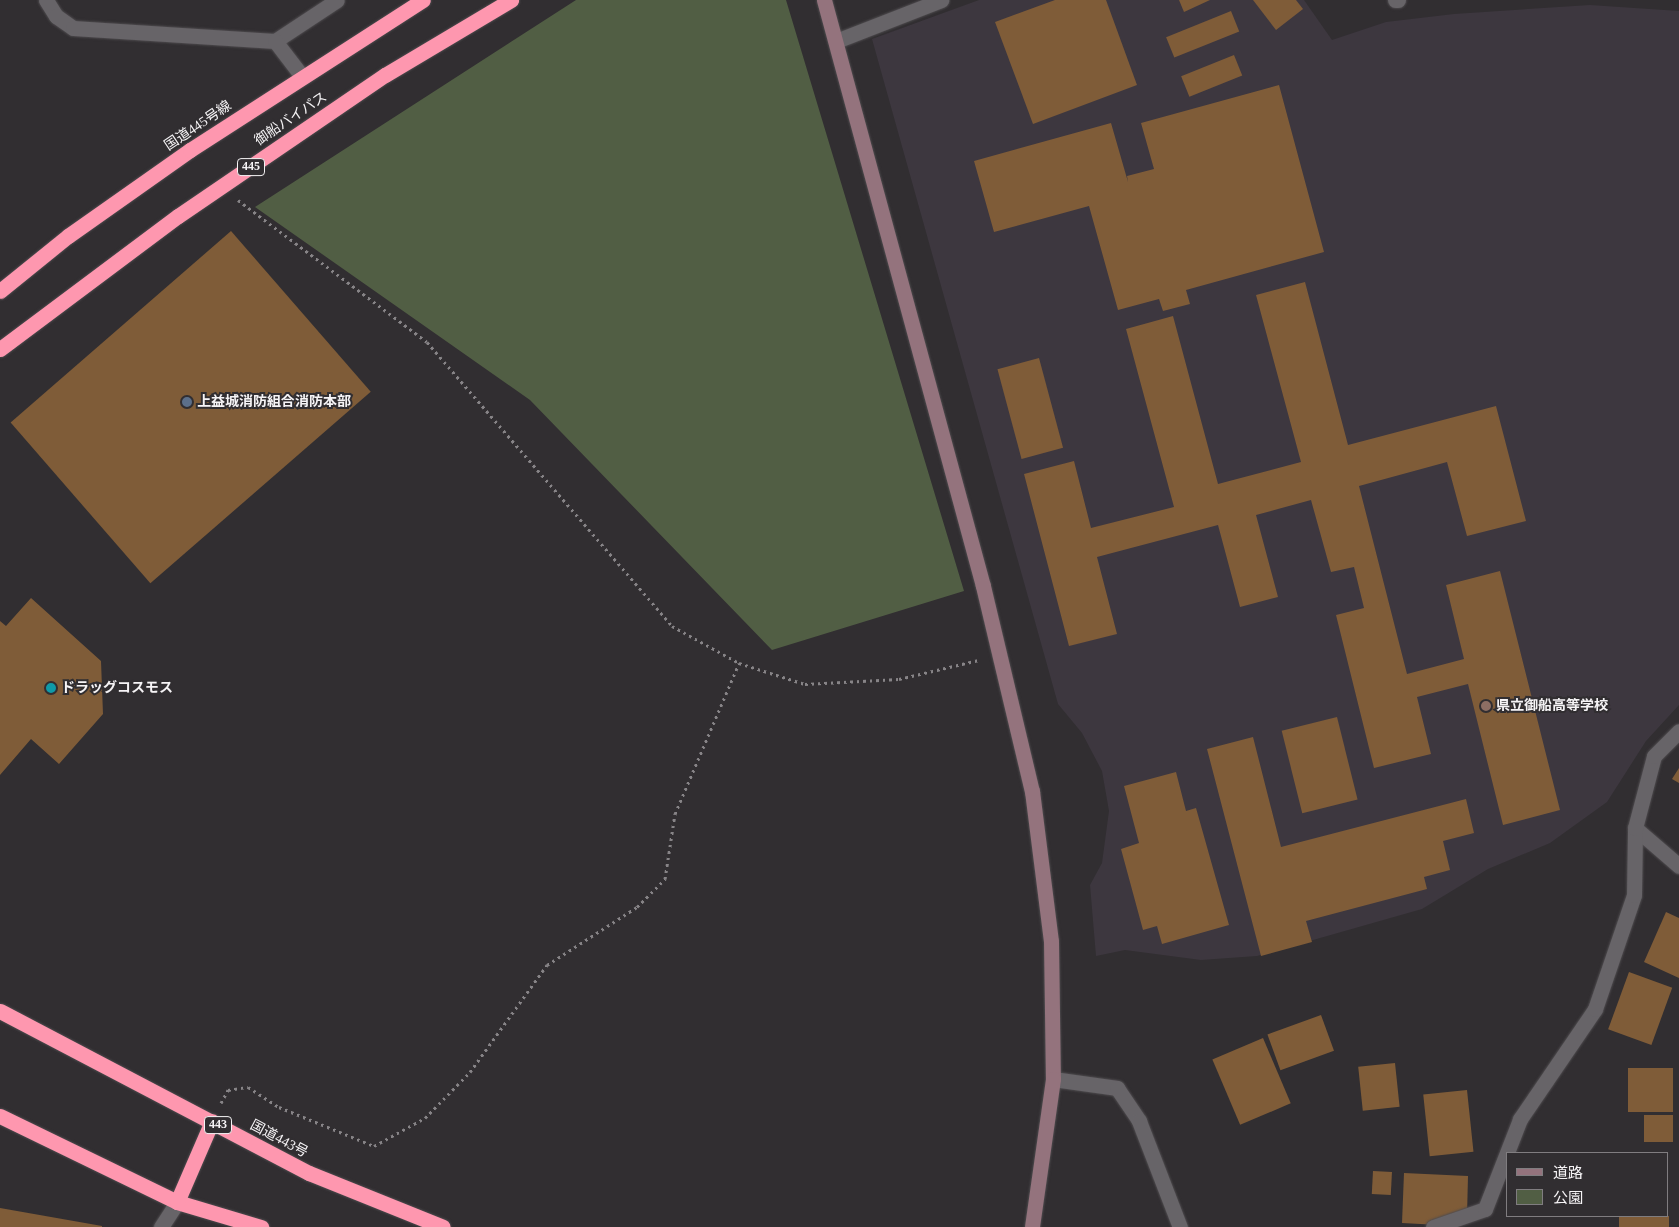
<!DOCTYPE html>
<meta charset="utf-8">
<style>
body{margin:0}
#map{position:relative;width:1679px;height:1227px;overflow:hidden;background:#312e31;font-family:"Times New Roman","Noto Sans JP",serif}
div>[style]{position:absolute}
.built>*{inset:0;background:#3d373f}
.green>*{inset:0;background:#515e44}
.building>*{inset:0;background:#7f5c38;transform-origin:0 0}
.path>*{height:3px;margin-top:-1.5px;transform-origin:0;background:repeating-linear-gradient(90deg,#878487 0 2.5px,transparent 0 6.5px)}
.roads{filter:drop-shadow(0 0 1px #4e4b4e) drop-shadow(0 0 1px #4e4b4e)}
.street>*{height:15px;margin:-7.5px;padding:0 7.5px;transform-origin:7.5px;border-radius:7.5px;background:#676468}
.secondary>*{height:15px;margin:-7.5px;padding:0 7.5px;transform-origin:7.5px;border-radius:7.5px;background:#94737d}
.highway>*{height:15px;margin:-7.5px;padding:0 7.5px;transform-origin:7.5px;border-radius:7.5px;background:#fe97af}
.dots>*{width:14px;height:14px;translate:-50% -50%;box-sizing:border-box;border:2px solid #312e31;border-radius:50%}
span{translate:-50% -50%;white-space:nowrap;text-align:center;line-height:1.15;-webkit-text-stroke:4px #312e31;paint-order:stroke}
.shield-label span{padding:1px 4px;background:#312e31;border:1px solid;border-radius:4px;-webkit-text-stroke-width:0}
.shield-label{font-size:12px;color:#f6f4f6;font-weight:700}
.street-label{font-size:14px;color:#f6f4f6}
.poi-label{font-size:14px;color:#f6f4f6;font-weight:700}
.left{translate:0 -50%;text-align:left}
.legend{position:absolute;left:1506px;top:1152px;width:162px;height:65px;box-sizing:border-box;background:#312e31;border:1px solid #807d80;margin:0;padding:6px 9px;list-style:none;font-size:15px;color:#f6f4f6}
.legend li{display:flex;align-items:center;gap:10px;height:25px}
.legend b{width:25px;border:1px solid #807d80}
</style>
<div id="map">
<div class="built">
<div style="clip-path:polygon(979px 0,1304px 0,1332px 40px,1386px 22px,1454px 14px,1590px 5px,1679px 11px,1679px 705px,1646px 741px,1607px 802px,1550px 843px,1488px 869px,1422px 909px,1257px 956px,1201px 960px,1125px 950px,1096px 956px,1090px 885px,1102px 863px,1109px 811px,1102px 771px,1082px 733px,1058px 704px,872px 39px)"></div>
</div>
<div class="green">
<div style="clip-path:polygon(576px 0,786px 0,964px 591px,772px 650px,530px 400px,255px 207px)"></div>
</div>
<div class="building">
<div style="clip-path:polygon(1055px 0,1106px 0,1137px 85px,1033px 124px,995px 22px)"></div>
<div style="clip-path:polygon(1179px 0,1210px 0,1184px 12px)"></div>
<div style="clip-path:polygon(1253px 0,1296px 0,1303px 9px,1276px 30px)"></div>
<div style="left:1231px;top:11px;width:22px;height:70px;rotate:68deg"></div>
<div style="left:1234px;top:55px;width:22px;height:57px;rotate:68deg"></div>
<div style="clip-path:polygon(1279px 85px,1324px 252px,1186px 290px,1190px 304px,1163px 311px,1159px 299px,1118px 310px,1089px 206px,994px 232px,974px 161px,1111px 123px,1128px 182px,1127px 176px,1154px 169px,1141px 123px)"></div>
<div style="left:231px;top:231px;width:213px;height:292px;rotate:49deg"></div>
<div style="clip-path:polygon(1305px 282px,1348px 445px,1496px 406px,1526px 521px,1467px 536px,1447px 462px,1359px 486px,1407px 674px,1464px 659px,1446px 585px,1500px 571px,1560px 810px,1503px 825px,1468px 684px,1417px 697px,1431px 754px,1374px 768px,1336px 615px,1364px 608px,1354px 567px,1331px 572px,1311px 500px,1256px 515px,1278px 597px,1240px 607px,1218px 525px,1097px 557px,1117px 634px,1069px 646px,1024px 474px,1074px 461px,1091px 528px,1174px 507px,1126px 329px,1173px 316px,1218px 484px,1301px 462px,1256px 295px)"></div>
<div style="left:1039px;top:358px;width:93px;height:43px;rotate:75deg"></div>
<div style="clip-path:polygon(31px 598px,101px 661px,103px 714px,59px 764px,31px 739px,0 775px,0 621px,6px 626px)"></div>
<div style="left:1337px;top:717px;width:85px;height:57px;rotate:76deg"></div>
<div style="clip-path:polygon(1253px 737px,1281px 847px,1466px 799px,1474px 833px,1443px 841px,1450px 870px,1424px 877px,1427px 889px,1306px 921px,1312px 942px,1261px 956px,1207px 749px)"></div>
<div style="clip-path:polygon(1679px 768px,1679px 783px,1672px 779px)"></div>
<div style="clip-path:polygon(1176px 772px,1186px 811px,1196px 808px,1229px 925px,1162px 944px,1157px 926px,1143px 930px,1121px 849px,1139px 843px,1124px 786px)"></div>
<div style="clip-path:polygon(1666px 912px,1679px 918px,1679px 978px,1644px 962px)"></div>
<div style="left:1629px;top:972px;width:46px;height:61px;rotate:20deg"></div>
<div style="left:1321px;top:1015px;width:38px;height:57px;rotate:70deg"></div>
<div style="left:1263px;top:1038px;width:71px;height:55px;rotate:67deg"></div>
<div style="left:1395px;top:1063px;width:44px;height:37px;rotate:84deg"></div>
<div style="left:1628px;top:1068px;width:45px;height:44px"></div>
<div style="left:1467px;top:1090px;width:62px;height:44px;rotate:84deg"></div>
<div style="left:1644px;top:1115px;width:29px;height:27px"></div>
<div style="left:1373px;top:1171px;width:19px;height:23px;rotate:3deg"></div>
<div style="clip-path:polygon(1404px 1173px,1468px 1176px,1467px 1216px,1439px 1225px,1402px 1223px)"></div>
<div style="clip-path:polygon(0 1208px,102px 1226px,102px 1227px,0 1227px)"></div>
<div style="left:1619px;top:1216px;width:50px;height:11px"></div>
</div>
<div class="path">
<div style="left:238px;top:200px;width:236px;rotate:36.9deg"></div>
<div style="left:427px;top:342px;width:375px;rotate:49.2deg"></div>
<div style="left:672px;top:626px;width:77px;rotate:28.9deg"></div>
<div style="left:739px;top:663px;width:69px;rotate:17.7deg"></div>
<div style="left:805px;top:684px;width:94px;rotate:-3deg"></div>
<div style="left:899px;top:679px;width:82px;rotate:-13.4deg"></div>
<div style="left:221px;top:1103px;width:15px;rotate:-62deg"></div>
<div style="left:228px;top:1090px;width:20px;rotate:-9deg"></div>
<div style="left:248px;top:1087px;width:37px;rotate:33deg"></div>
<div style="left:279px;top:1107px;width:103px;rotate:22.3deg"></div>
<div style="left:374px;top:1146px;width:58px;rotate:-28.8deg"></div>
<div style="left:425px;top:1118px;width:64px;rotate:-45.6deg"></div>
<div style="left:470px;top:1072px;width:132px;rotate:-54.3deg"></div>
<div style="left:547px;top:965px;width:107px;rotate:-32.8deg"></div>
<div style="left:637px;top:907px;width:40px;rotate:-45deg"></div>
<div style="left:665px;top:879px;width:66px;rotate:-81.3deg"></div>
<div style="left:675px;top:814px;width:164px;rotate:-67deg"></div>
</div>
<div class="roads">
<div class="street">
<div style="left:46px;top:0;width:19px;rotate:58deg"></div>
<div style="left:56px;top:16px;width:21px;rotate:35deg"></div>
<div style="left:73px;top:28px;width:202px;rotate:3.7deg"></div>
<div style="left:275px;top:41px;width:74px;rotate:-33.5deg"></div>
<div style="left:1395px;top:0;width:3px"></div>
<div style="left:275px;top:41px;width:43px;rotate:52.6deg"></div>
<div style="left:836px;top:41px;width:113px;rotate:-21.3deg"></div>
<div style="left:1635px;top:828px;width:58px;rotate:40.8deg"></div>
<div style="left:1053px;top:1079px;width:65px;rotate:8deg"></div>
<div style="left:1117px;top:1088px;width:40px;rotate:56deg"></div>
<div style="left:1139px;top:1121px;width:114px;rotate:68.9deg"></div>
<div style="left:161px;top:1227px;width:30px;rotate:-57deg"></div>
<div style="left:1433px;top:1227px;width:55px;rotate:-19.1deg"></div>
<div style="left:1485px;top:1209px;width:97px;rotate:-68.7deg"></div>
<div style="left:1520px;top:1119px;width:133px;rotate:-55.7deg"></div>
<div style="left:1595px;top:1009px;width:120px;rotate:-71.1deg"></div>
<div style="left:1634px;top:895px;width:67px;rotate:-89.1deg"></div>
<div style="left:1635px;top:828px;width:74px;rotate:-75.2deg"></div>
<div style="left:1654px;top:756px;width:35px;rotate:-45deg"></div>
</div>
<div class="secondary">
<div style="left:824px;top:0;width:607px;rotate:74.82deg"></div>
<div style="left:983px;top:586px;width:211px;rotate:76.6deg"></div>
<div style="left:1032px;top:791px;width:151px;rotate:82.8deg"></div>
<div style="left:1051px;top:941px;width:138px;rotate:89.2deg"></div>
<div style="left:1053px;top:1079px;width:149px;rotate:98.1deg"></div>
</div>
<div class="highway">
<div style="left:0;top:291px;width:87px;rotate:-39deg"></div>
<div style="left:68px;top:236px;width:149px;rotate:-35.2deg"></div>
<div style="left:190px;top:150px;width:277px;rotate:-32.8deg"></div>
<div style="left:0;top:349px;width:222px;rotate:-36.8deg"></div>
<div style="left:178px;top:216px;width:250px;rotate:-34.3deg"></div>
<div style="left:385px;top:75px;width:147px;rotate:-30.8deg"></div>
<div style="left:0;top:1011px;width:349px;rotate:27.7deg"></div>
<div style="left:309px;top:1173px;width:144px;rotate:21.9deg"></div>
<div style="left:0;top:1116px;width:197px;rotate:25.9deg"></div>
<div style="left:177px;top:1202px;width:88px;rotate:16.6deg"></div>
<div style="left:177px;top:1202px;width:88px;rotate:-66.6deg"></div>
</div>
</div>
<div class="dots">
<div style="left:187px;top:402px;background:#5c6f8a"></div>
<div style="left:51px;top:688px;background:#0f9aa8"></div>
<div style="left:1486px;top:706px;background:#8d6e63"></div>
</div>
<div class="shield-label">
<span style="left:251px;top:167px">445</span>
<span style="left:218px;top:1125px">443</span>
</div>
<div class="street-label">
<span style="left:291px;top:119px;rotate:-34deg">御船バイパス</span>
<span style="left:198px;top:126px;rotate:-34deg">国道445号線</span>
<span style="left:279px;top:1139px;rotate:28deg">国道443号</span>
</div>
<div class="poi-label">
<span class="left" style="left:197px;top:402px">上益城消防組合消防本部</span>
<span class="left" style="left:61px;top:688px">ドラッグコスモス</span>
<span class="left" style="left:1496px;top:706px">県立御船高等学校</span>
</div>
<ul class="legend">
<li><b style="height:6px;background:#94737d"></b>道路</li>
<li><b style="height:14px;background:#515e44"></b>公園</li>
</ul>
</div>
